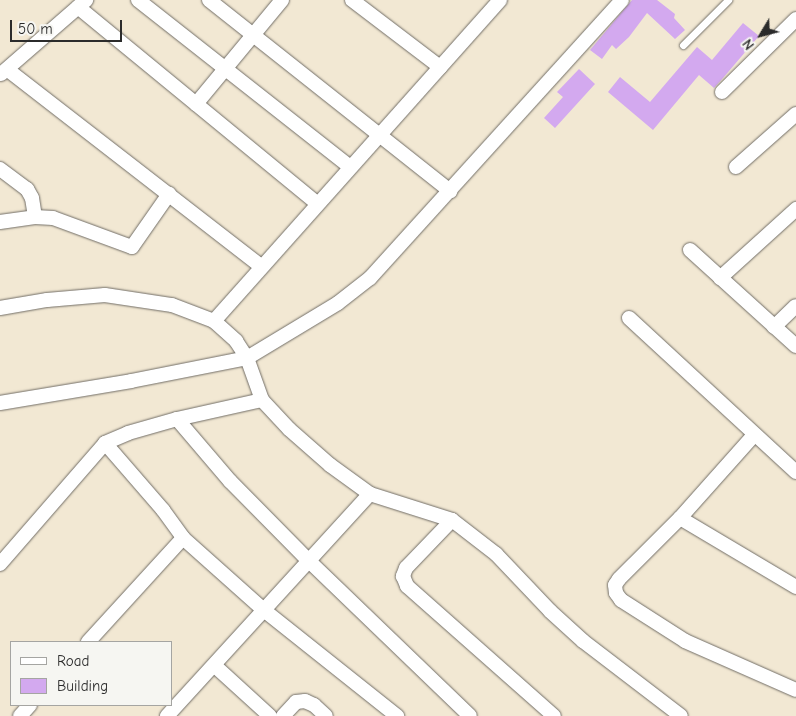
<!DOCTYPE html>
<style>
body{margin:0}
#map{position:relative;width:796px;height:716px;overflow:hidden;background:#f2e8d3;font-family:"Comic Neue",sans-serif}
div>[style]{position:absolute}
.building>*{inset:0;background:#d3a9ef}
.roads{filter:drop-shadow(0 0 1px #716d66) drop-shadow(0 0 1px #716d66)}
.service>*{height:7px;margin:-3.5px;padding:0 3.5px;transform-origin:3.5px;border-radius:3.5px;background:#fff}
.minor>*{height:14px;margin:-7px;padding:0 7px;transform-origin:7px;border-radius:7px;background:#fff}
span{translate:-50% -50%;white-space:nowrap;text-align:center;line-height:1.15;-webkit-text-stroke:4px #f6f6f2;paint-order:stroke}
.legend{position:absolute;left:10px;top:641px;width:162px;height:65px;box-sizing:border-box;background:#f6f6f2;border:1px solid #a5a5a2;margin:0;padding:6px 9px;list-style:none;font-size:15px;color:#2b2b2b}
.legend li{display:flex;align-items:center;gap:10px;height:25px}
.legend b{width:25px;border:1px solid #a5a5a2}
.north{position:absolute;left:736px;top:10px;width:50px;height:50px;-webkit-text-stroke:4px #f6f6f2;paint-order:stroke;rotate:233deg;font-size:14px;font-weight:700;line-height:20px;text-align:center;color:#2b2b2b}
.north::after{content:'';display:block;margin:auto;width:18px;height:22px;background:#2b2b2b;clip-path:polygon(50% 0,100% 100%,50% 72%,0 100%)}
.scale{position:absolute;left:10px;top:20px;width:112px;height:22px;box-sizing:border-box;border:2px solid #2b2b2b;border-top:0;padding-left:6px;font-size:15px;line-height:18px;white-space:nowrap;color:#2b2b2b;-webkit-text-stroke:4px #f6f6f2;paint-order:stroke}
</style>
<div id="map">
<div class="building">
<div style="clip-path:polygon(632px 0,657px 0,675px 14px,674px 18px,685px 30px,675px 39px,647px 13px,629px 37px,616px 49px,612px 45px,602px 59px,590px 50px)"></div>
<div style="clip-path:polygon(743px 23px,759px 36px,723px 78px,714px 88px,699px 75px,653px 130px,608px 92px,620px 77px,650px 102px,697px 47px,712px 60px)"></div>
<div style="clip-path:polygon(579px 69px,595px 84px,555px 128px,544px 118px,563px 97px,557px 92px)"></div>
</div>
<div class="roads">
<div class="service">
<div style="left:683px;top:45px;width:64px;rotate:-45deg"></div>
</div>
<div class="minor">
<div style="left:138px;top:0;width:270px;rotate:38.2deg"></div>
<div style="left:209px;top:0;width:308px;rotate:38.4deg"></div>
<div style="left:352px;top:0;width:111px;rotate:37.3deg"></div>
<div style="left:78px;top:7px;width:309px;rotate:39.4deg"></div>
<div style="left:8px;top:70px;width:320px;rotate:37.8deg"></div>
<div style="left:1px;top:74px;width:113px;rotate:-41deg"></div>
<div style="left:722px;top:92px;width:104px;rotate:-44.6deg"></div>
<div style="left:196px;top:104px;width:135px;rotate:-50.4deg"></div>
<div style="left:736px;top:167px;width:80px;rotate:-41.5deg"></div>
<div style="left:0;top:169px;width:34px;rotate:37deg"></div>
<div style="left:27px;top:189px;width:10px;rotate:61deg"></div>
<div style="left:32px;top:198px;width:19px;rotate:81deg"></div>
<div style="left:0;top:222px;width:35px;rotate:-8deg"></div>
<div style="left:35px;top:217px;width:18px;rotate:3deg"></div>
<div style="left:53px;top:218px;width:84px;rotate:20.2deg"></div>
<div style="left:132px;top:247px;width:65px;rotate:-55.1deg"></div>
<div style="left:690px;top:250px;width:143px;rotate:42.2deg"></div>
<div style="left:720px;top:278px;width:103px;rotate:-42.2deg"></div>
<div style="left:0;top:308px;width:48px;rotate:-9.7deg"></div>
<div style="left:47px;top:300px;width:58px;rotate:-4.9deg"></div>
<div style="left:105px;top:295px;width:68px;rotate:8.5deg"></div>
<div style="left:172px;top:305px;width:45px;rotate:20.9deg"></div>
<div style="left:214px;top:321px;width:30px;rotate:42deg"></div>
<div style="left:236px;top:341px;width:20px;rotate:57deg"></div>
<div style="left:247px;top:358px;width:45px;rotate:70.3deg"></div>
<div style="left:262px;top:400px;width:40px;rotate:47deg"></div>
<div style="left:289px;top:429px;width:55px;rotate:41.3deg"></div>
<div style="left:330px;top:465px;width:49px;rotate:35.9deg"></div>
<div style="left:370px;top:494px;width:86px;rotate:17.6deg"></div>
<div style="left:452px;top:520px;width:56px;rotate:37.7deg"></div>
<div style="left:496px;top:554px;width:79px;rotate:46.5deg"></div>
<div style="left:550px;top:611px;width:45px;rotate:42.3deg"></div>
<div style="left:583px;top:641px;width:123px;rotate:37.4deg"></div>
<div style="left:629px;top:318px;width:227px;rotate:42.7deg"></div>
<div style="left:214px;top:321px;width:430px;rotate:-48.3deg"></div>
<div style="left:774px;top:327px;width:30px;rotate:-44deg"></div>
<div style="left:0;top:403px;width:133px;rotate:-9.5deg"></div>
<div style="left:131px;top:381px;width:118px;rotate:-11.2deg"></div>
<div style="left:247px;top:358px;width:106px;rotate:-31.1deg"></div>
<div style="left:338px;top:303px;width:41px;rotate:-38deg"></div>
<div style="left:370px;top:278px;width:375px;rotate:-47.8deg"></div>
<div style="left:177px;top:419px;width:82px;rotate:49.5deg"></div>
<div style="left:230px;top:481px;width:112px;rotate:45.4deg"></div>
<div style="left:309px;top:561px;width:223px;rotate:43.9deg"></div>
<div style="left:754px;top:435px;width:111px;rotate:131.7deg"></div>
<div style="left:680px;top:518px;width:86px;rotate:135deg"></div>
<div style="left:619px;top:579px;width:7px;rotate:124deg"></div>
<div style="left:615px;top:585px;width:8px;rotate:83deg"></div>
<div style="left:616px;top:593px;width:9px;rotate:54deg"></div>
<div style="left:621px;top:600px;width:76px;rotate:32.6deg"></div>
<div style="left:685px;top:641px;width:121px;rotate:23.8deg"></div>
<div style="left:105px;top:443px;width:89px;rotate:49.1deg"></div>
<div style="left:163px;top:510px;width:34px;rotate:54deg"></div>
<div style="left:183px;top:538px;width:110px;rotate:41.7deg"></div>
<div style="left:265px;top:611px;width:169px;rotate:38.5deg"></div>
<div style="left:680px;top:518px;width:135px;rotate:30.7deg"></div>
<div style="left:452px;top:520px;width:66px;rotate:133.8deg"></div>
<div style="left:406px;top:568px;width:9px;rotate:111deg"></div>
<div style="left:403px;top:576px;width:11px;rotate:68deg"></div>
<div style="left:407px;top:586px;width:196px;rotate:41.5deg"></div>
<div style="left:0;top:564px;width:160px;rotate:-49deg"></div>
<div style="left:105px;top:443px;width:25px;rotate:-23deg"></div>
<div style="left:128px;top:433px;width:51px;rotate:-15.9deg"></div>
<div style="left:177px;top:419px;width:87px;rotate:-12.6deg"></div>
<div style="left:88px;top:642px;width:141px;rotate:-47.6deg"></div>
<div style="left:215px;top:666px;width:74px;rotate:42.3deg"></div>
<div style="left:20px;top:716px;width:15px;rotate:-48deg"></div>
<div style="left:167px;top:716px;width:301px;rotate:-47.6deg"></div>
<div style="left:283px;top:716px;width:19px;rotate:-47deg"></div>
<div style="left:296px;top:702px;width:9px;rotate:-6deg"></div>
<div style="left:305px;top:701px;width:10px;rotate:24deg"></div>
<div style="left:314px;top:705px;width:16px;rotate:43deg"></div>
</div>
</div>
<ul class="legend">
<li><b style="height:6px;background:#fff"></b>Road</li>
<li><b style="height:14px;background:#d3a9ef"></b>Building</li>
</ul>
<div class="north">N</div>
<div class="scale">50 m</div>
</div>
